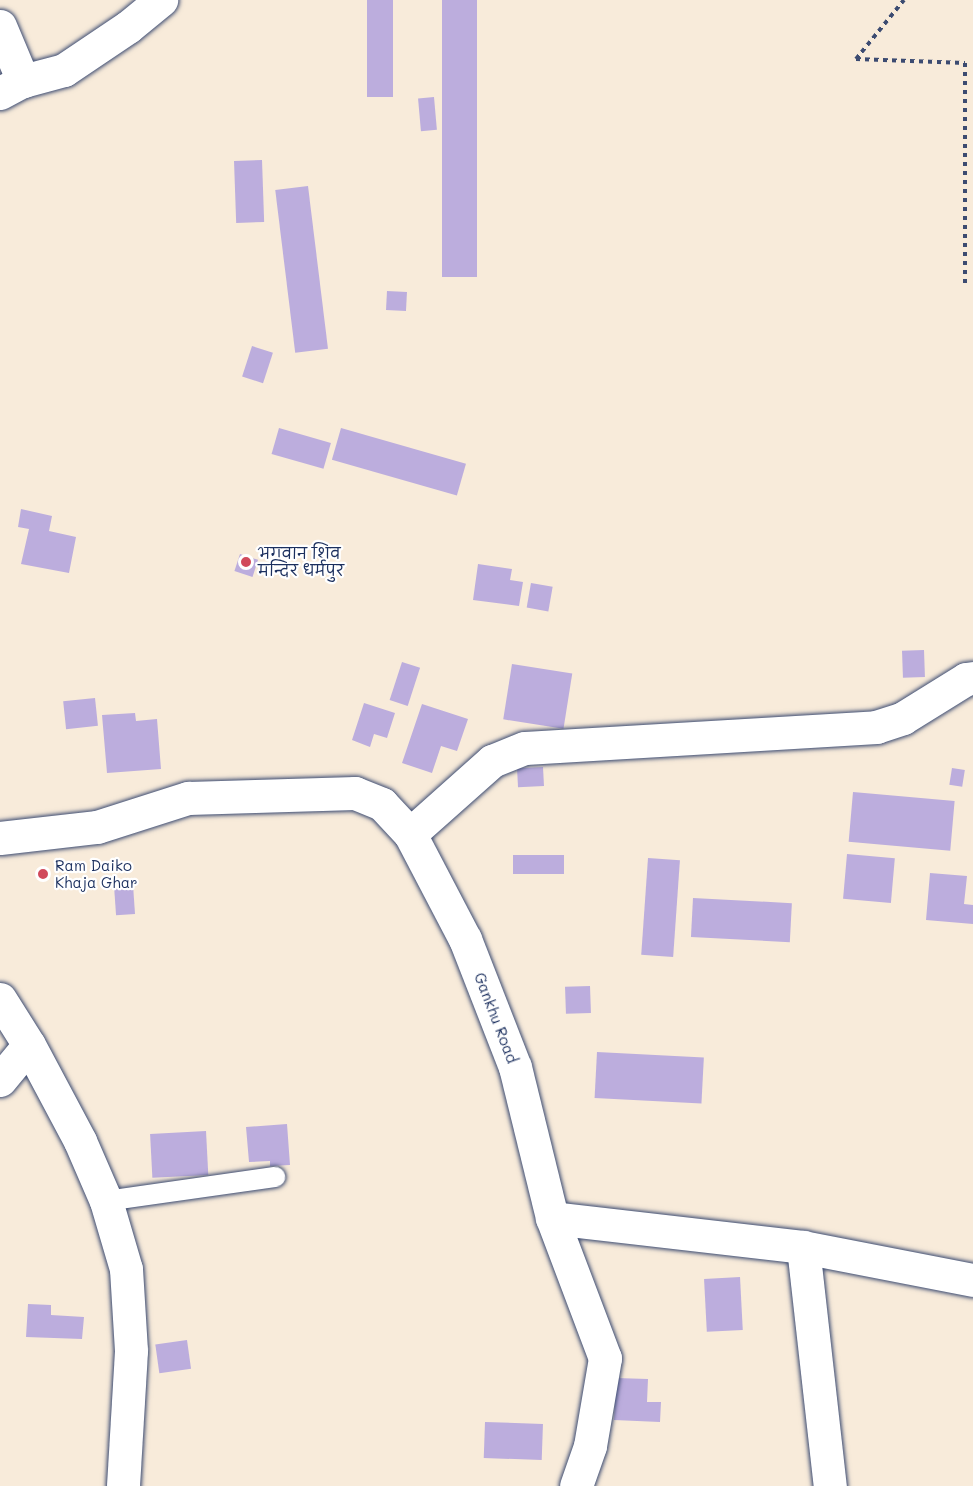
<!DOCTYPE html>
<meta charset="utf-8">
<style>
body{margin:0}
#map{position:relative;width:973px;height:1486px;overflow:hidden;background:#f8ebda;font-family:Mali,"Playpen Sans Deva",sans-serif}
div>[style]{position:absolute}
.building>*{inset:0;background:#bcaddd;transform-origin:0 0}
.path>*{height:4px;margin-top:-2px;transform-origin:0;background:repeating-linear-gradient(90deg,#3c4b71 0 4.5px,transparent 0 9px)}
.roads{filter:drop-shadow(0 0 2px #3c4b71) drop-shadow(0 0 2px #3c4b71)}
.lane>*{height:20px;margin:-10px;padding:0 10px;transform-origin:10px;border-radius:10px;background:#fff}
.street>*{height:33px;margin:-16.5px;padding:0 16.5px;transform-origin:16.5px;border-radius:16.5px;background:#fff}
.secondary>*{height:33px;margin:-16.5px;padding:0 16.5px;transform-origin:16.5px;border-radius:16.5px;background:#fff}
.dots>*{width:16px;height:16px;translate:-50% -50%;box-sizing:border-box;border:3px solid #fff;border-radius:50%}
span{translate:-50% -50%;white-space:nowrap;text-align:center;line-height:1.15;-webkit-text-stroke:4.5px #fff;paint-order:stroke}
.poi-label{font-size:15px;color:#1b2f5e}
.left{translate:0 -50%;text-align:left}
.street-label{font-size:15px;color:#1b2f5e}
</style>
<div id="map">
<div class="building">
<div style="left:367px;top:0;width:26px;height:97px"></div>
<div style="left:442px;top:0;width:35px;height:277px"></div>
<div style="left:434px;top:97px;width:33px;height:16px;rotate:85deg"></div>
<div style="left:262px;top:160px;width:62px;height:28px;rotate:88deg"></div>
<div style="left:308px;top:186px;width:164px;height:33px;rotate:83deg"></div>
<div style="left:387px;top:291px;width:20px;height:19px;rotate:3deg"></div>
<div style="left:252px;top:346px;width:22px;height:32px;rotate:18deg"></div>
<div style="left:279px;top:428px;width:54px;height:27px;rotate:16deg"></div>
<div style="left:341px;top:428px;width:130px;height:33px;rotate:16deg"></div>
<div style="clip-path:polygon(21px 509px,52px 516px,49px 531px,76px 537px,69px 573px,21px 564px,29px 529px,18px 527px)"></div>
<div style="left:240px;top:554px;width:19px;height:18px;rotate:18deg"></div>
<div style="clip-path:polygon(478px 564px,512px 569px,510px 580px,523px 582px,519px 606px,473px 600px)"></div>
<div style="left:531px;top:583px;width:22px;height:25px;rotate:10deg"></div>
<div style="left:924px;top:650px;width:27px;height:22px;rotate:88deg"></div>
<div style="left:402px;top:662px;width:19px;height:40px;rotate:18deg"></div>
<div style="left:512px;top:664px;width:61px;height:56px;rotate:9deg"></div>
<div style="left:95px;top:698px;width:28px;height:32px;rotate:84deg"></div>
<div style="clip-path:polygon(364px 703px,395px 713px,387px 738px,374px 734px,370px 747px,352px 740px)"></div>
<div style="clip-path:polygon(422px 704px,468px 719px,457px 751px,441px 746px,432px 773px,402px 763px)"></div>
<div style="clip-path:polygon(135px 713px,136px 721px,157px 719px,161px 769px,107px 773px,102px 715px)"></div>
<div style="left:543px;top:767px;width:19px;height:26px;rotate:87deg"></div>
<div style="left:952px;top:768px;width:13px;height:17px;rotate:9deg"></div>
<div style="left:853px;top:792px;width:102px;height:50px;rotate:5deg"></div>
<div style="left:847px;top:854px;width:48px;height:45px;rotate:5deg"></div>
<div style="left:564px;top:855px;width:19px;height:51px;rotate:90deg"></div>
<div style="left:648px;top:858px;width:32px;height:97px;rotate:4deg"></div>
<div style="clip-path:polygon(930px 873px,967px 876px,964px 904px,973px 905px,973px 924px,926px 920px)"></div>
<div style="left:133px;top:885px;width:29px;height:19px;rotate:86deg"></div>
<div style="left:693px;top:898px;width:99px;height:39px;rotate:3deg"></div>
<div style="left:590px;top:986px;width:27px;height:25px;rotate:88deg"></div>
<div style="left:597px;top:1052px;width:107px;height:46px;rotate:3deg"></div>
<div style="clip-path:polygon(287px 1124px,290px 1165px,270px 1166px,270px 1161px,249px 1162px,246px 1127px)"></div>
<div style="left:206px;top:1131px;width:44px;height:56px;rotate:87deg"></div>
<div style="left:740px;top:1277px;width:53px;height:36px;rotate:87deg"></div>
<div style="clip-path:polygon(28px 1304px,51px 1305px,51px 1315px,84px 1317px,82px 1339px,26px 1337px)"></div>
<div style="left:187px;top:1340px;width:29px;height:32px;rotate:82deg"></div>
<div style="clip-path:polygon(616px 1378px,648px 1379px,647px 1402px,661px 1402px,660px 1422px,614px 1420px)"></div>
<div style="left:485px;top:1422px;width:58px;height:36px;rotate:2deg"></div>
</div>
<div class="path">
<div style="left:856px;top:59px;width:109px;rotate:2.1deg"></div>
<div style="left:965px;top:63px;width:225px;rotate:90deg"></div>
<div style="left:856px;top:59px;width:76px;rotate:-50.9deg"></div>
</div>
<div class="roads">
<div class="lane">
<div style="left:106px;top:1201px;width:171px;rotate:-8.1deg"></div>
</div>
<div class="street">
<div style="left:410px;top:834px;width:110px;rotate:-41.7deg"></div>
<div style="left:492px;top:761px;width:35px;rotate:-22deg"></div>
<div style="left:525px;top:748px;width:352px;rotate:-3.4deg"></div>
<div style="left:876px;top:727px;width:28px;rotate:-18deg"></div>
<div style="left:903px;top:718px;width:74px;rotate:-31.8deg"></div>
<div style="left:966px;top:679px;width:7px;rotate:-8deg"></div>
<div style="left:0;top:999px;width:54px;rotate:57.8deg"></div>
<div style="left:29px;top:1045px;width:109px;rotate:62deg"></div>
<div style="left:80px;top:1141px;width:65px;rotate:66.6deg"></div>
<div style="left:106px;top:1201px;width:71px;rotate:73.6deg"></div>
<div style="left:126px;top:1269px;width:82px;rotate:86.5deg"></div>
<div style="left:131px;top:1351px;width:135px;rotate:93.4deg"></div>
<div style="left:0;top:1080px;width:45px;rotate:-50.4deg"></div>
<div style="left:552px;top:1218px;width:150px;rotate:69.3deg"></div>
<div style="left:605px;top:1358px;width:89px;rotate:99.7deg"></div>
<div style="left:590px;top:1446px;width:42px;rotate:109.3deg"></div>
<div style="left:803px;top:1247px;width:241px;rotate:83.6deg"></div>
</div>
<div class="secondary">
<div style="left:0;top:26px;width:60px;rotate:67.3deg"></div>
<div style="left:0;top:93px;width:26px;rotate:-28deg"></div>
<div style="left:23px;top:81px;width:42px;rotate:-15deg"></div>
<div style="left:64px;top:70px;width:77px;rotate:-33.9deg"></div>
<div style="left:128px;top:27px;width:43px;rotate:-39.3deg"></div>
<div style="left:0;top:838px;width:98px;rotate:-6.5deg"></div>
<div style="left:97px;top:827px;width:96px;rotate:-17.7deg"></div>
<div style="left:188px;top:798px;width:167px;rotate:-1.7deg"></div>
<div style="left:355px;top:793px;width:29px;rotate:22deg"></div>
<div style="left:382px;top:804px;width:41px;rotate:47deg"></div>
<div style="left:410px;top:834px;width:119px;rotate:62.4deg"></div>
<div style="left:465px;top:939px;width:137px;rotate:68.7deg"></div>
<div style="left:515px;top:1067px;width:155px;rotate:76.2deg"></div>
<div style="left:552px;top:1218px;width:253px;rotate:6.6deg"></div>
<div style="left:803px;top:1247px;width:173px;rotate:11deg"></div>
</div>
</div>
<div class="dots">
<div style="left:246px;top:562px;background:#d1495b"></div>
<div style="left:43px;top:874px;background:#d1495b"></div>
</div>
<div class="poi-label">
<span class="left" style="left:258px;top:562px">भगवान शिव<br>मन्दिर धर्मपुर</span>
<span class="left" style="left:55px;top:874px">Ram Daiko<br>Khaja Ghar</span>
</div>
<div class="street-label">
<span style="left:496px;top:1018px;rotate:69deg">Gankhu Road</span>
</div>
</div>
